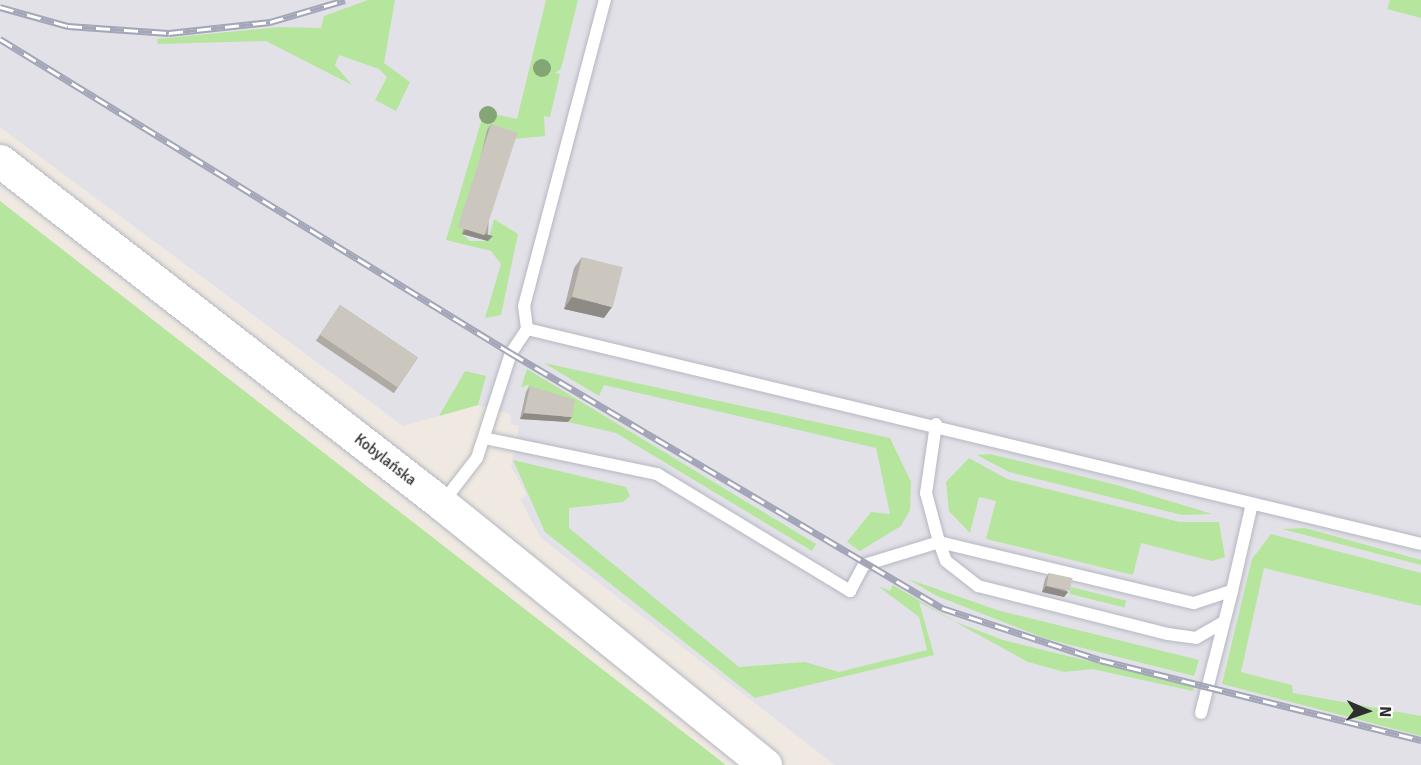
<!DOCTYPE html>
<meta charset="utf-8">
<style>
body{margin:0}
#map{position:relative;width:1421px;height:765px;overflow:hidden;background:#efe9e1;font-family:Signika,sans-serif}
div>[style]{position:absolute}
.industrial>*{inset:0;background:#e3e1e8}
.green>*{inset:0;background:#b6e59e;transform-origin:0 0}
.roads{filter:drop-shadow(0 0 2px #b4b7c1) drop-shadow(0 0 2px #b4b7c1)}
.lane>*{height:12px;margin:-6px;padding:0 6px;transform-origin:6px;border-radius:6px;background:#fff}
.secondary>*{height:33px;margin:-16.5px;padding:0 16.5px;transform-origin:16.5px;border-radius:16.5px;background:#fff}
.rail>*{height:7px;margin-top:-3.5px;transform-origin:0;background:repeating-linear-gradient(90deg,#fff 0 14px,#a3a6b8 0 28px);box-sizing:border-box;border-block:2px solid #a3a6b8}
.trees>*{width:18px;height:18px;margin:-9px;border-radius:50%;background:#84a574}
.wall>*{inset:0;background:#afaba4;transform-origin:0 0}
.shaded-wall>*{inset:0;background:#8e8b86}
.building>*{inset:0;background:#cbc7bf;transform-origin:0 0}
span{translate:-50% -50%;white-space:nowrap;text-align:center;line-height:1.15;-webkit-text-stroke:5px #fff;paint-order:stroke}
.street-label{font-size:15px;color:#2e2e2e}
.north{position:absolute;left:1337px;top:681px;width:60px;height:60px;-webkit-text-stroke:4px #fff;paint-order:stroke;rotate:92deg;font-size:16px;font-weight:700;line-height:24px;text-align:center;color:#2e2e2e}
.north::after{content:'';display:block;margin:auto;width:21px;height:27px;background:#2e2e2e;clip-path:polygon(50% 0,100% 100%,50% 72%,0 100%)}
</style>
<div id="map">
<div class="industrial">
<div style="clip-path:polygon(0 0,1421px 0,1421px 765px,835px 765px,541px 538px,520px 499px,527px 495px,511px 466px,519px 426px,511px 424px,510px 414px,478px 405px,403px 426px,0 127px)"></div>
</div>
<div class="green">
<div style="clip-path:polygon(368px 0,395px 0,384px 63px,410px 82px,396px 111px,375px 100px,387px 77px,379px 69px,339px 55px,335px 65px,352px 85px,266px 41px,158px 44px,157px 39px,279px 27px,321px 28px,324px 16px)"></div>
<div style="clip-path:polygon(546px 0,578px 0,561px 69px,555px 73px,560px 74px,550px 117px,544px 116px,545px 136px,514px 139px,462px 234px,470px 241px,488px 241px,494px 219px,518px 234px,501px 315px,485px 318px,501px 264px,491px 251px,446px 240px,484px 112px,517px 119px)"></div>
<div style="clip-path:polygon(1390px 0,1421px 0,1421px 18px,1387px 9px)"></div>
<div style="clip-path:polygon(0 201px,580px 652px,726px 765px,0 765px)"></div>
<div style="clip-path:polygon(544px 363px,890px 438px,911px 482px,910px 510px,901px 526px,860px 551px,847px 542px,871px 512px,890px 514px,876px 448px,604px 385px,599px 396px)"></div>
<div style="clip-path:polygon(527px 369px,816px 544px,812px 551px,616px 433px,568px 422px,572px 403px,526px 392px,529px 384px,521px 388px)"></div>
<div style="clip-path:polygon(465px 371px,486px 376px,478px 405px,439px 416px)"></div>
<div style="clip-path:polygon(990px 454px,1117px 485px,1212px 514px,1182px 515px,1009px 472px,977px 455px)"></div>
<div style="clip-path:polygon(969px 458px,1007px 479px,1180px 522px,1219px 522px,1225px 557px,1212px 561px,1141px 543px,1133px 575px,986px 539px,996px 501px,979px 497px,970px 533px,949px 511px,946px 482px)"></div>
<div style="clip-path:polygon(513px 460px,626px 487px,630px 496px,623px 502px,569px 508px,569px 528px,739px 667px,805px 662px,839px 672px,927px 650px,919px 617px,878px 586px,890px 591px,893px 585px,956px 622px,1003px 640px,1194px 687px,1193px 691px,1092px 669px,1064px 672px,1028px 662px,919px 602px,934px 655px,755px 698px,545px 532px)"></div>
<div style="clip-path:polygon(1305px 528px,1421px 560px,1421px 565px,1282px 529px)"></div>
<div style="clip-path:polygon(1271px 534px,1421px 573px,1421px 606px,1264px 568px,1241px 672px,1292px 685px,1293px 693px,1421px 716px,1421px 736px,1222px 684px,1252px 559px)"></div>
<div style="clip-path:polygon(908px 579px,997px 610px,1199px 660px,1194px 676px,1047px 639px,937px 596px)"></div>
<div style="left:1071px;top:587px;width:57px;height:7px;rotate:14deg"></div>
</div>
<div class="roads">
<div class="lane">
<div style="left:527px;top:329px;width:23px;rotate:-97deg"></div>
<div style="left:524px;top:306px;width:317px;rotate:-75.2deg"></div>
<div style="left:936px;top:424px;width:70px;rotate:98.2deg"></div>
<div style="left:926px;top:493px;width:51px;rotate:75.1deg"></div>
<div style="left:939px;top:542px;width:262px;rotate:13.5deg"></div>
<div style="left:1194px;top:603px;width:40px;rotate:-18deg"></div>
<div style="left:1232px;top:591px;width:89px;rotate:-77.1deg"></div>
<div style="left:484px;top:438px;width:177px;rotate:11.8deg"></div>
<div style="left:657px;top:474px;width:226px;rotate:31.2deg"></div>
<div style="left:850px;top:591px;width:30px;rotate:-62deg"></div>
<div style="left:864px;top:565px;width:78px;rotate:-17deg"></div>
<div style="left:939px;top:542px;width:20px;rotate:70deg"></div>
<div style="left:946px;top:561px;width:41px;rotate:38deg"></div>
<div style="left:978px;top:586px;width:196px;rotate:14.2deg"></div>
<div style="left:1168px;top:634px;width:28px;rotate:8deg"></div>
<div style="left:1196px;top:638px;width:32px;rotate:-30deg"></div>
<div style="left:443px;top:502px;width:56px;rotate:-52.3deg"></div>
<div style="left:477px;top:458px;width:110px;rotate:-72.1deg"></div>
<div style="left:511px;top:353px;width:29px;rotate:-56deg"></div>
<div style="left:527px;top:329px;width:919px;rotate:13.52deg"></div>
<div style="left:1201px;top:713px;width:126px;rotate:-75.7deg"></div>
</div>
<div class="secondary">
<div style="left:0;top:161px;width:559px;rotate:37.81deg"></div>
<div style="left:442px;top:504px;width:415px;rotate:38.9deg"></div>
</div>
</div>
<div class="rail">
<div style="left:0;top:7px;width:71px;rotate:15.6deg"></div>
<div style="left:68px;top:26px;width:101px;rotate:4deg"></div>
<div style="left:169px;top:33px;width:102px;rotate:-6.2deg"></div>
<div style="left:270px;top:22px;width:78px;rotate:-16.3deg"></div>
<div style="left:0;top:39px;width:600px;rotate:31.57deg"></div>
<div style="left:511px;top:353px;width:501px;rotate:30.61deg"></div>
<div style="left:942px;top:608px;width:166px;rotate:18.2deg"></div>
<div style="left:1100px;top:660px;width:331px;rotate:14deg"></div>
</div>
<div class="trees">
<div style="left:542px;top:68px"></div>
<div style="left:488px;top:115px"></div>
</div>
<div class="wall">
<div style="clip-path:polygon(491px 124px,488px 241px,462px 234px,487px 130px)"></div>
<div style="clip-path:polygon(582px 257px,604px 318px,564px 309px,574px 268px)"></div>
<div style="left:340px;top:305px;width:94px;height:43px;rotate:34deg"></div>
<div style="clip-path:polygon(530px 386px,568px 422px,520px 419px,526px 392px)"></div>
<div style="clip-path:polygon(1049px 573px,1068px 592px,1064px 597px,1042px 592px,1045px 579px)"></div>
</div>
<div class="shaded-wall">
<div style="clip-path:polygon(466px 229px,493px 236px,488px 241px,462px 234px)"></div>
<div style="clip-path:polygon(572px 297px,612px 307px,604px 318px,564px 309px)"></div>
<div style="clip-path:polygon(524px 413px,572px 417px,568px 422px,520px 419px)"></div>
<div style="clip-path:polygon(1046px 586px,1068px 592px,1064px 597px,1042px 592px)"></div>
</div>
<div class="building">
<div style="left:491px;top:124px;width:28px;height:108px;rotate:18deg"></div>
<div style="left:582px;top:257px;width:42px;height:41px;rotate:14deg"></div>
<div style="left:340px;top:305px;width:94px;height:36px;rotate:34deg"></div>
<div style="clip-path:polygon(530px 386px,575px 400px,572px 417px,524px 413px)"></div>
<div style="left:1049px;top:573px;width:24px;height:13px;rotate:12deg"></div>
</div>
<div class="street-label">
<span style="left:385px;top:460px;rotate:38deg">Kobylańska</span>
</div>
<div class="north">N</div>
</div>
